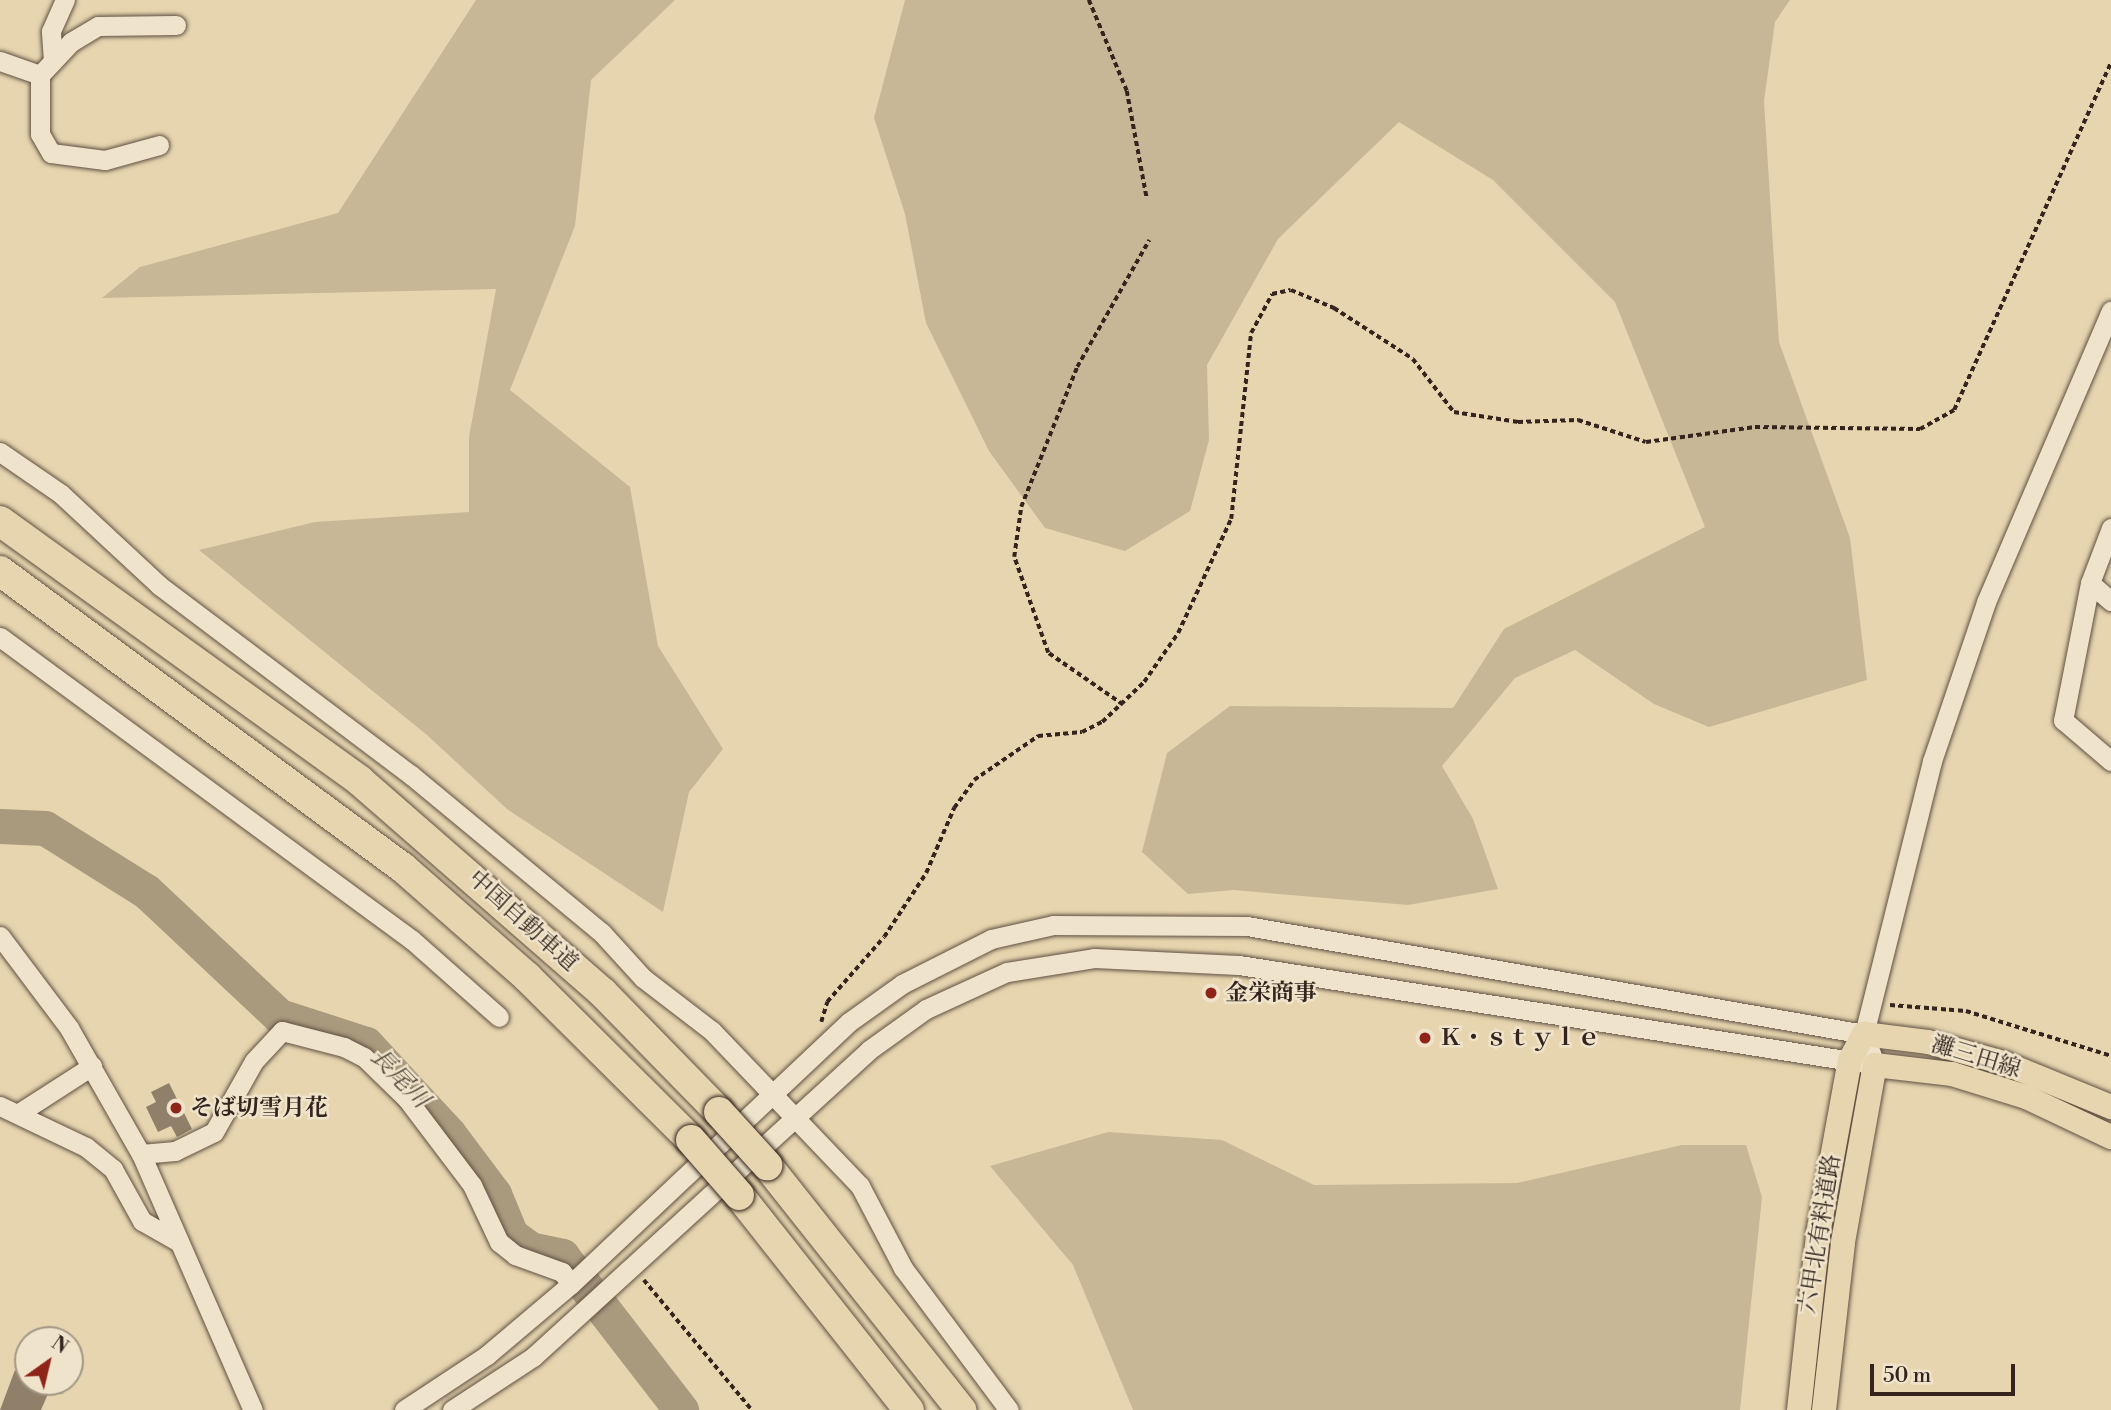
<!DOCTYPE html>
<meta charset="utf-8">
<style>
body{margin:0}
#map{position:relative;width:2111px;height:1410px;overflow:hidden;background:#e6d5af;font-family:"Libre Bodoni","Noto Serif JP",serif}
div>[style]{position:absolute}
.green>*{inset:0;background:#c8b796}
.river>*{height:35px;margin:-17.5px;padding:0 17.5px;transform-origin:17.5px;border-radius:17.5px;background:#a9997d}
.building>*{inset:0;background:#918069}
.path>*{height:3.5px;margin-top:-1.75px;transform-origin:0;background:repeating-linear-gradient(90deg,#34241d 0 5px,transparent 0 8.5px)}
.roads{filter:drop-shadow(0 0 2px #605042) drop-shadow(0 0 2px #605042)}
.minor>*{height:19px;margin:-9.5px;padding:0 9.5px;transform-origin:9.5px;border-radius:9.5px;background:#efe4cb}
.major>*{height:24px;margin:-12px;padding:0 12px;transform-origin:12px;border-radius:12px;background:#e6d5af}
.highway>*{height:30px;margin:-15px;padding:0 15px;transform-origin:15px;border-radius:15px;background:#e6d5af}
.bridges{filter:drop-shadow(0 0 2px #34241d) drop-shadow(0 0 2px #34241d)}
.highway-bridge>*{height:30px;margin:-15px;padding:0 15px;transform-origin:15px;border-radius:15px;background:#e6d5af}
.dots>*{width:19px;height:19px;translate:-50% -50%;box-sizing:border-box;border:4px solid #efe4cb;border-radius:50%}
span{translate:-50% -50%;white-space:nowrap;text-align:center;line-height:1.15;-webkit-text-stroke:5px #efe4cb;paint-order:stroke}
.street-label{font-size:23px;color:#34241d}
.poi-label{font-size:23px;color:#34241d;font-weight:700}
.left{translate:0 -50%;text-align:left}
.water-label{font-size:24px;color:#57473a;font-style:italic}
.north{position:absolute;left:14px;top:1326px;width:70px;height:70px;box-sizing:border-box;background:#efe4cb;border:2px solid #a49785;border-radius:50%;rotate:34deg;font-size:19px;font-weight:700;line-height:28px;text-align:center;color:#34241d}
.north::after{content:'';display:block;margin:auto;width:24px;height:32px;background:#8f2418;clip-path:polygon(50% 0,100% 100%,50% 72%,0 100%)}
.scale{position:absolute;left:1870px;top:1364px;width:145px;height:32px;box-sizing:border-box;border:4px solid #34241d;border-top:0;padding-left:9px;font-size:21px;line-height:24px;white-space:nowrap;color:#34241d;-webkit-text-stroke:5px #efe4cb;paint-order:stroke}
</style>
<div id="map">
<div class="green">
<div style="clip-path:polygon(476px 0,675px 0,591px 80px,575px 226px,510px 390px,630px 487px,658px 646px,723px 749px,689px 792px,663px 912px,507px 809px,427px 735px,199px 550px,315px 522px,469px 512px,469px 437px,496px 289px,102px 298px,140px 267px,338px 213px)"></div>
<div style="clip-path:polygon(905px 0,1790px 0,1775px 22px,1764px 101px,1779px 342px,1850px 538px,1867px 680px,1709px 727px,1654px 704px,1575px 650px,1515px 678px,1442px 766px,1473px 819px,1498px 889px,1408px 905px,1233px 890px,1188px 894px,1142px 852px,1167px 753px,1230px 706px,1453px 708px,1504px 629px,1705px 527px,1615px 302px,1493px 180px,1399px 122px,1278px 239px,1207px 365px,1209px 440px,1190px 511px,1125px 551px,1045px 528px,989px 451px,926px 323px,905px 214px,874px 118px)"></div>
<div style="clip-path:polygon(1108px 1132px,1222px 1140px,1314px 1185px,1517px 1183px,1682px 1145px,1746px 1145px,1762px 1197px,1740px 1410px,1133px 1410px,1073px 1265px,990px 1166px)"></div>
</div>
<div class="river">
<div style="left:0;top:826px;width:45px;rotate:2.5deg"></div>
<div style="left:45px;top:828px;width:119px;rotate:32deg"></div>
<div style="left:146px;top:891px;width:183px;rotate:43.2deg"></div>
<div style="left:279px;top:1016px;width:91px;rotate:17.8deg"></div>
<div style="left:366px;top:1044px;width:122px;rotate:47.3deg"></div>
<div style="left:449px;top:1134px;width:75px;rotate:53.1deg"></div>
<div style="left:494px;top:1194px;width:44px;rotate:67.5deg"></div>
<div style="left:511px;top:1235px;width:24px;rotate:36deg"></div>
<div style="left:530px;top:1249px;width:33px;rotate:12deg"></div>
<div style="left:562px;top:1256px;width:195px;rotate:52.3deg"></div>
</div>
<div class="building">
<div style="clip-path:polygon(169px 1083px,192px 1129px,177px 1137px,171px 1126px,158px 1132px,146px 1107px,156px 1102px,151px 1092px)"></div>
<div style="clip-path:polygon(15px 1370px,28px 1382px,64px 1394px,48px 1394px,41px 1410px,0 1410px)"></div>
</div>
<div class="path">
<div style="left:1089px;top:0;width:99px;rotate:67.3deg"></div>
<div style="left:1127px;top:91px;width:110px;rotate:79.5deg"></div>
<div style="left:1123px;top:705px;width:91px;rotate:-145.3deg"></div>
<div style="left:1048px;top:653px;width:102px;rotate:-109.5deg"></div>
<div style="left:1014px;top:557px;width:50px;rotate:-82deg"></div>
<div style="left:1021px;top:507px;width:151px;rotate:-68.2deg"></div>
<div style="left:1077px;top:367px;width:146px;rotate:-60.4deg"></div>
<div style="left:1890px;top:1005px;width:76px;rotate:4.5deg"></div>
<div style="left:1966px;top:1011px;width:152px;rotate:17.2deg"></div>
<div style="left:821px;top:1022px;width:21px;rotate:-73deg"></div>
<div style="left:827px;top:1002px;width:86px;rotate:-48.8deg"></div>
<div style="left:884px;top:937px;width:77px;rotate:-56.7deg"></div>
<div style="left:926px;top:873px;width:71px;rotate:-66.7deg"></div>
<div style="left:954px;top:808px;width:34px;rotate:-54deg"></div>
<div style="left:974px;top:780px;width:78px;rotate:-34.5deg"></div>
<div style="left:1038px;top:736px;width:44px;rotate:-5.2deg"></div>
<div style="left:1082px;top:732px;width:22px;rotate:-27deg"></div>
<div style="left:1102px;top:722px;width:58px;rotate:-43.6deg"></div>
<div style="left:1144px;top:682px;width:60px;rotate:-55.2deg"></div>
<div style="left:1178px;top:633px;width:126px;rotate:-65.1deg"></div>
<div style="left:1231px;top:519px;width:187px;rotate:-83.9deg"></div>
<div style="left:1251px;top:333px;width:44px;rotate:-61.7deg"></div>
<div style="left:1272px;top:294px;width:19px;rotate:-12deg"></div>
<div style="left:1291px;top:290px;width:47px;rotate:22.7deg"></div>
<div style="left:1334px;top:308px;width:94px;rotate:32.8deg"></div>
<div style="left:1413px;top:359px;width:67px;rotate:52.3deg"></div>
<div style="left:1454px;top:412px;width:65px;rotate:8.9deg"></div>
<div style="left:1518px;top:422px;width:60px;rotate:-1.9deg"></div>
<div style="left:1578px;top:420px;width:71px;rotate:17.9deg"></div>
<div style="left:1646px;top:442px;width:110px;rotate:-7.8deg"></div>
<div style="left:1755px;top:427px;width:165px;rotate:0.7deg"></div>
<div style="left:1920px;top:429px;width:39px;rotate:-29deg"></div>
<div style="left:1954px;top:410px;width:381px;rotate:-65.7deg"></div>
<div style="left:644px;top:1280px;width:169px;rotate:50.3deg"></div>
</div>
<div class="roads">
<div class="minor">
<div style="left:0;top:61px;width:42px;rotate:19.3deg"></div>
<div style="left:40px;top:75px;width:59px;rotate:90deg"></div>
<div style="left:40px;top:134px;width:22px;rotate:60deg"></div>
<div style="left:51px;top:153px;width:54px;rotate:7.4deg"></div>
<div style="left:105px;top:160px;width:56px;rotate:-15.5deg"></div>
<div style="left:53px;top:61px;width:30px;rotate:-94deg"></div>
<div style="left:51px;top:31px;width:34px;rotate:-66deg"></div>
<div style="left:40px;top:75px;width:45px;rotate:-46.8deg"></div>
<div style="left:71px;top:42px;width:31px;rotate:-31deg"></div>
<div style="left:98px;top:26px;width:78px;rotate:-0.7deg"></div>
<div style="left:0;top:452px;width:74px;rotate:34.5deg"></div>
<div style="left:61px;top:494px;width:135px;rotate:42.9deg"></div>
<div style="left:160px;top:586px;width:314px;rotate:37deg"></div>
<div style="left:411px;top:775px;width:248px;rotate:39.6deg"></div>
<div style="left:602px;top:933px;width:61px;rotate:47.7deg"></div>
<div style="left:643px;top:978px;width:87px;rotate:37.5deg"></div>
<div style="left:712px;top:1031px;width:214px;rotate:46.3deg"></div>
<div style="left:860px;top:1186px;width:93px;rotate:62.3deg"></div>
<div style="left:903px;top:1268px;width:177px;rotate:53.3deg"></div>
<div style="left:2111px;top:528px;width:59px;rotate:110.9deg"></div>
<div style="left:2090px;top:583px;width:140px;rotate:101.1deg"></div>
<div style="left:2063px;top:720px;width:63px;rotate:40.5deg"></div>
<div style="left:2090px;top:583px;width:28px;rotate:41deg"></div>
<div style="left:0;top:637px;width:511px;rotate:36.33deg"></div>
<div style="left:412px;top:940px;width:116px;rotate:41.5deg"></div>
<div style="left:0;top:936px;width:115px;rotate:53.1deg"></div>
<div style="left:69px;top:1028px;width:145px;rotate:60.3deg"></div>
<div style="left:141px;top:1154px;width:279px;rotate:66.4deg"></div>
<div style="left:1864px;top:1034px;width:281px;rotate:-76deg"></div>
<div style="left:1932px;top:761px;width:168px;rotate:-71.2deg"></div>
<div style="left:1986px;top:602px;width:317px;rotate:-66.8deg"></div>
<div style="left:0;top:1106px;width:95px;rotate:25.5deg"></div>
<div style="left:86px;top:1147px;width:35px;rotate:39deg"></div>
<div style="left:113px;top:1169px;width:60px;rotate:60.9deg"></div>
<div style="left:142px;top:1221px;width:40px;rotate:29.7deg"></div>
<div style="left:19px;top:1113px;width:87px;rotate:-32.8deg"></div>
<div style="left:141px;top:1154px;width:34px;rotate:-5deg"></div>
<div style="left:175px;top:1151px;width:43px;rotate:-26deg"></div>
<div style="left:214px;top:1132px;width:81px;rotate:-60.6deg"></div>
<div style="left:254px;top:1061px;width:41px;rotate:-47deg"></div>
<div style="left:282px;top:1031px;width:64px;rotate:14.5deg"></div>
<div style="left:344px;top:1047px;width:22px;rotate:27deg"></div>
<div style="left:364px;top:1057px;width:60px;rotate:44.3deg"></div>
<div style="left:407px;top:1099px;width:108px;rotate:52.9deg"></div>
<div style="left:472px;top:1185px;width:63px;rotate:64.7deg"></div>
<div style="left:499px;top:1242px;width:21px;rotate:39deg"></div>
<div style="left:515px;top:1255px;width:50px;rotate:19.9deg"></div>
<div style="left:562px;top:1272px;width:15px;rotate:53deg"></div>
<div style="left:404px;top:1410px;width:100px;rotate:-33.5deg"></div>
<div style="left:487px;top:1355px;width:110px;rotate:-40.2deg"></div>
<div style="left:571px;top:1284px;width:382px;rotate:-43.3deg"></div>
<div style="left:849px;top:1022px;width:65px;rotate:-35.6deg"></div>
<div style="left:902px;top:984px;width:100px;rotate:-26.8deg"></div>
<div style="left:991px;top:939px;width:64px;rotate:-12.7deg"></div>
<div style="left:1053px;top:925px;width:194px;rotate:0.3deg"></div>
<div style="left:1247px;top:926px;width:626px;rotate:9.93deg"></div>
<div style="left:1864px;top:1034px;width:33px;rotate:70deg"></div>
<div style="left:452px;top:1410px;width:97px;rotate:-33.2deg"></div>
<div style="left:533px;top:1357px;width:455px;rotate:-42.4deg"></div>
<div style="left:869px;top:1050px;width:70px;rotate:-35.7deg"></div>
<div style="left:926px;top:1009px;width:89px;rotate:-24.6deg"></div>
<div style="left:1007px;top:972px;width:88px;rotate:-9.1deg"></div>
<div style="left:1094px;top:958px;width:145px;rotate:2.8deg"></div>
<div style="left:1239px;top:965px;width:633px;rotate:8.91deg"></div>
</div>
<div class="major">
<div style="left:1799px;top:1410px;width:177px;rotate:-83.8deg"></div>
<div style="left:1818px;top:1234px;width:177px;rotate:-79.6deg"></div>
<div style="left:1850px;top:1060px;width:30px;rotate:-62deg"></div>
<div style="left:1864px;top:1034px;width:64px;rotate:7.1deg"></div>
<div style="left:1928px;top:1042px;width:79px;rotate:15.4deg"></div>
<div style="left:2004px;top:1063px;width:116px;rotate:22.4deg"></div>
<div style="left:1824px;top:1410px;width:169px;rotate:-83.5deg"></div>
<div style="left:1843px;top:1242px;width:180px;rotate:-79.8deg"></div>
<div style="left:1875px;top:1065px;width:78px;rotate:6.7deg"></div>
<div style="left:1952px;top:1074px;width:77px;rotate:17.3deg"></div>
<div style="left:2026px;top:1097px;width:94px;rotate:25.2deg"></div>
</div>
<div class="highway">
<div style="left:0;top:521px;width:444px;rotate:35.8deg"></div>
<div style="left:360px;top:781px;width:322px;rotate:41.1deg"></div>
<div style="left:603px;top:993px;width:166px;rotate:45.7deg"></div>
<div style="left:0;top:571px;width:501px;rotate:36.39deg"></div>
<div style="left:403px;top:868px;width:165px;rotate:41.3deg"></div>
<div style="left:527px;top:977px;width:231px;rotate:44.8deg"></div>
<div style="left:767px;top:1165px;width:313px;rotate:51.6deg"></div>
<div style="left:739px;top:1195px;width:274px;rotate:51.7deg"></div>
</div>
</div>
<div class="bridges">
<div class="highway-bridge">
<div style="left:719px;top:1112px;width:72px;rotate:47.8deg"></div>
<div style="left:691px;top:1140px;width:73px;rotate:48.9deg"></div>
</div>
</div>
<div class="dots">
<div style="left:1211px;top:993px;background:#8f2418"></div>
<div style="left:1425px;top:1038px;background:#8f2418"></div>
<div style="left:176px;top:1108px;background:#8f2418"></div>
</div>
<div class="street-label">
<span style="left:523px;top:921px;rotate:42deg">中国自動車道</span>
<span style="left:1976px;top:1057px;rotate:17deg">灘三田線</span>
<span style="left:1820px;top:1234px;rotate:-81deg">六甲北有料道路</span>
</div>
<div class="poi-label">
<span class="left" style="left:1225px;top:993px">金栄商事</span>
<span class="left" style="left:1439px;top:1038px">Ｋ・ｓｔｙｌｅ</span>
<span class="left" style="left:190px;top:1108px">そば切雪月花</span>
</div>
<div class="water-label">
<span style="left:399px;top:1079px;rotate:46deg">長尾川</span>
</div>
<div class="north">N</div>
<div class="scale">50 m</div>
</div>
